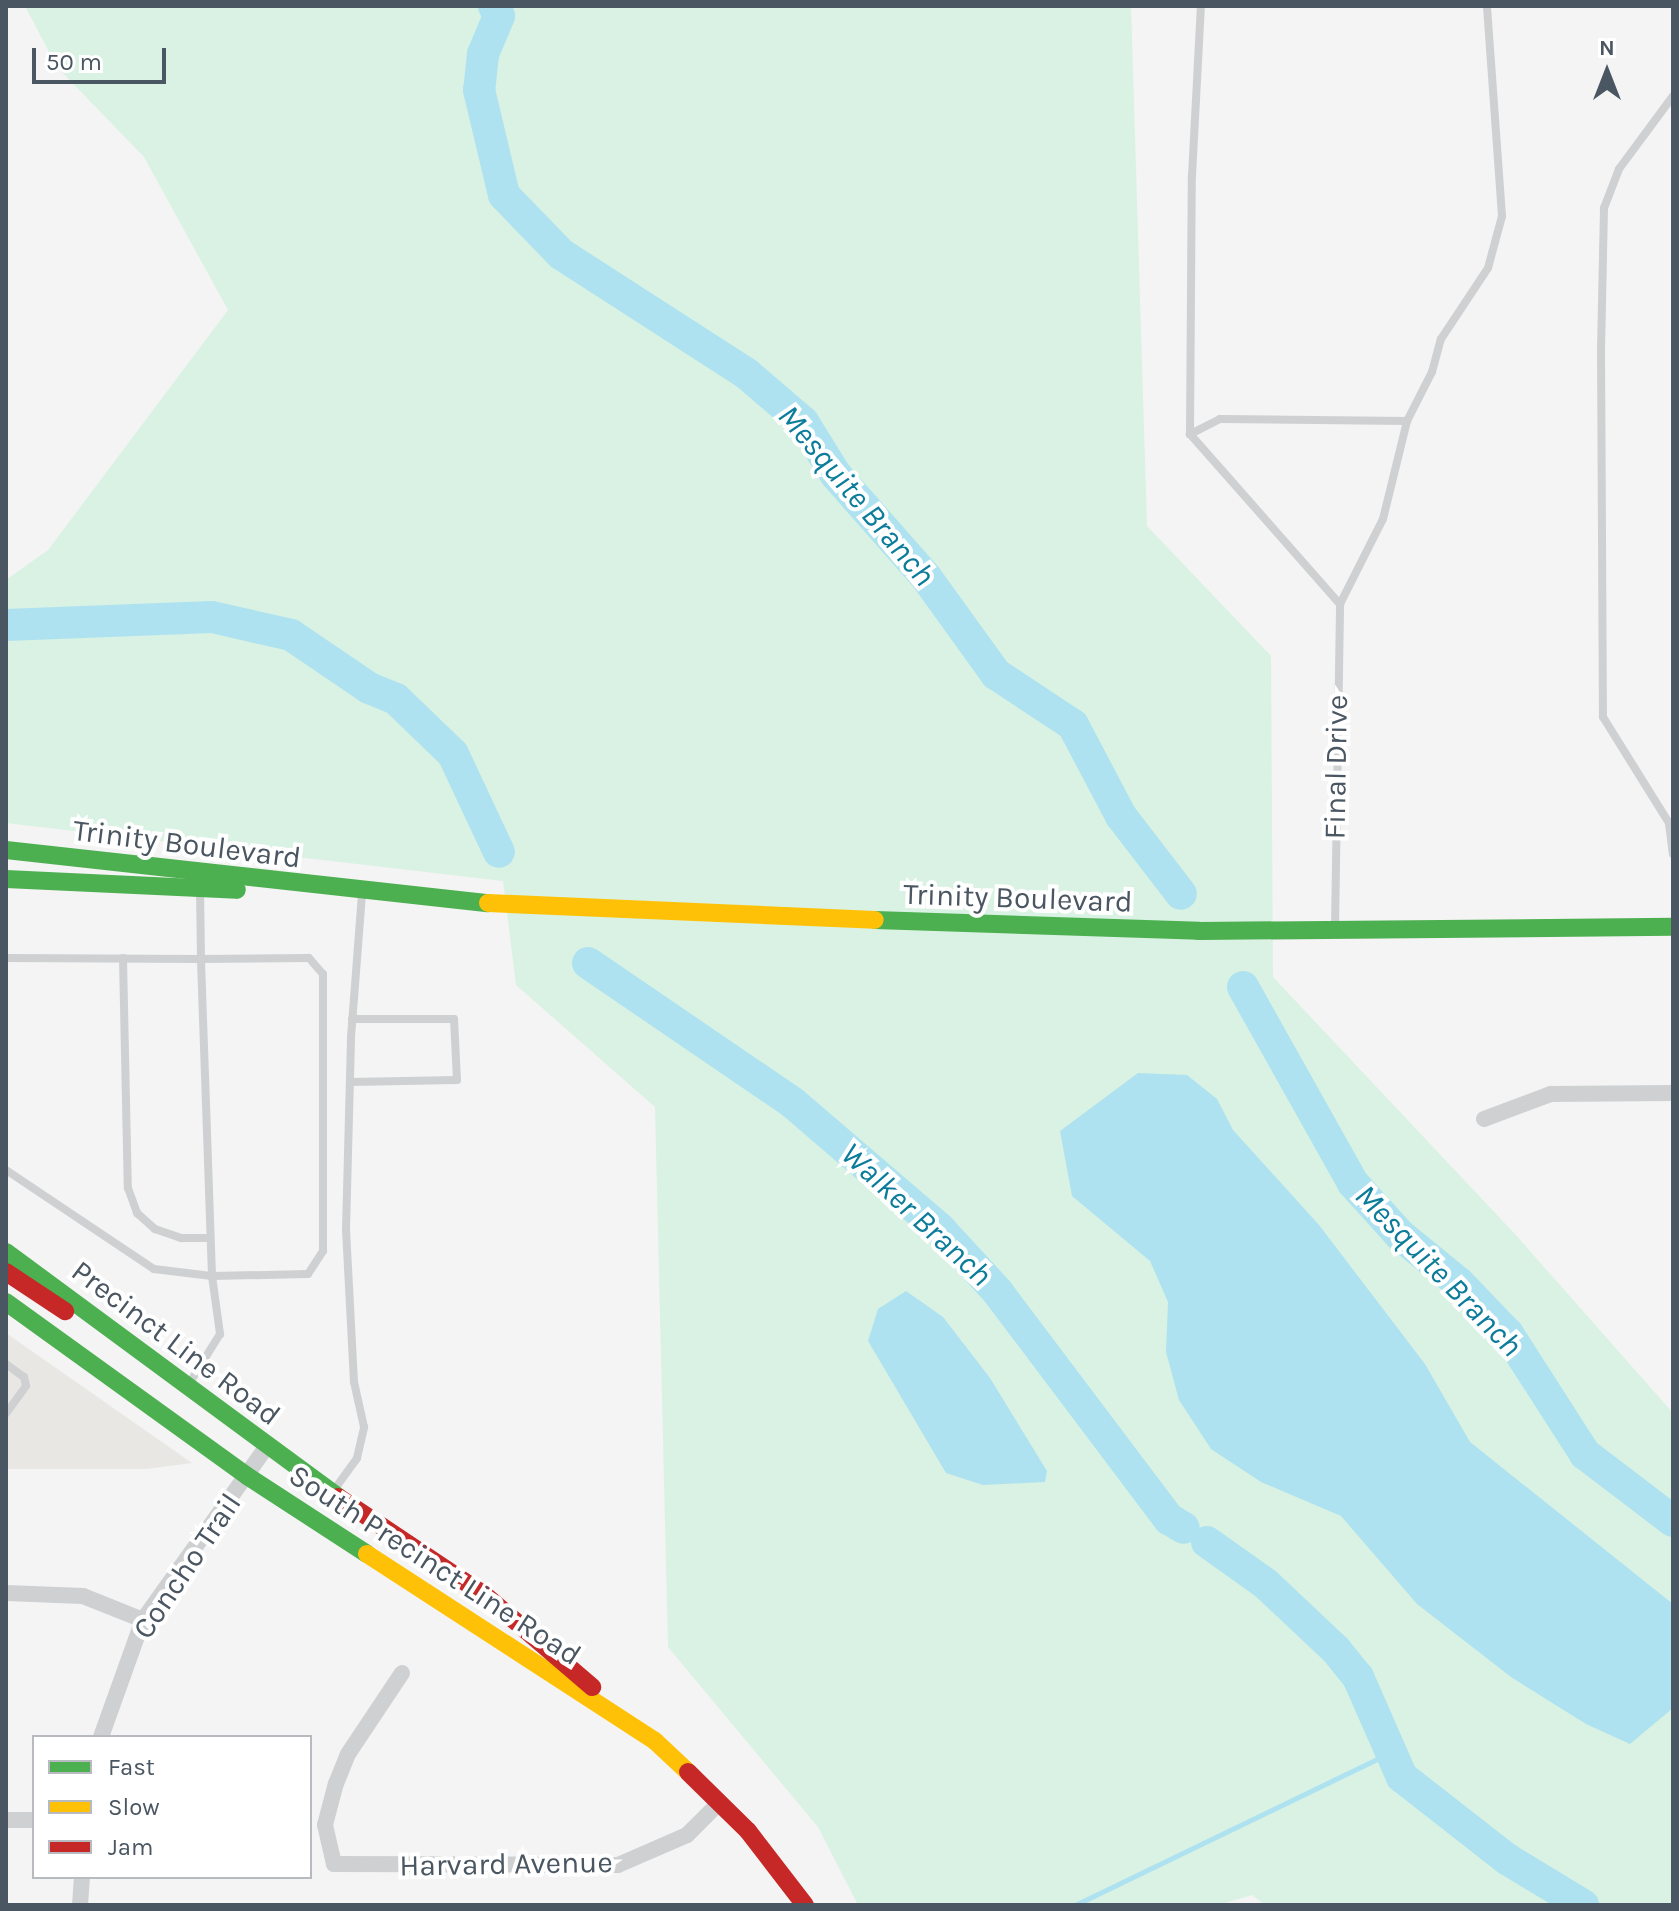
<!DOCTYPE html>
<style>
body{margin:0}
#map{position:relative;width:1679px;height:1911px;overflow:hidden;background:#f4f4f4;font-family:Karla,sans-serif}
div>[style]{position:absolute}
.commercial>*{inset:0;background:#e8e7e3}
.green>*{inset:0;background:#d9f2e3}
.water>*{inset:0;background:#aee2f0}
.stream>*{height:5px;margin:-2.5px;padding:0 2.5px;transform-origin:2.5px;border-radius:2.5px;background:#aee2f0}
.river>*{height:32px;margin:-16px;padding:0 16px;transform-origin:16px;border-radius:16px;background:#aee2f0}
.lane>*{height:8px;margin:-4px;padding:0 4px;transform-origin:4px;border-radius:4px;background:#ced0d2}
.street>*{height:16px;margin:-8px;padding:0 8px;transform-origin:8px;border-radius:8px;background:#ced0d2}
.fast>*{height:18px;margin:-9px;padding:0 9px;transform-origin:9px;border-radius:9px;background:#4caf50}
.slow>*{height:18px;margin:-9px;padding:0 9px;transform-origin:9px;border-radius:9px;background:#ffc107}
.jam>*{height:18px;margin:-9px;padding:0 9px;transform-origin:9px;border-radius:9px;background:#c62828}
span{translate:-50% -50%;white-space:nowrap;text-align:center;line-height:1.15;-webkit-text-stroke:8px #fff;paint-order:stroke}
.street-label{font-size:30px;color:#4a5661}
.water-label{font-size:32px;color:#0c7c9b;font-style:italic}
.frame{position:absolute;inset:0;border:8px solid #4a5661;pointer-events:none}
.legend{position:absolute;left:32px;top:1735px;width:280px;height:144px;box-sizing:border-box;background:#fff;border:2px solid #b7bbc0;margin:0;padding:10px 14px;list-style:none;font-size:24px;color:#4a5661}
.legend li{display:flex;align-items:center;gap:16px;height:40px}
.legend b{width:40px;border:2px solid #b7bbc0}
.north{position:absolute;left:1567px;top:32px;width:80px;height:80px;-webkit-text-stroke:6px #fff;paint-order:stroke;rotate:0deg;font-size:22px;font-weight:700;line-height:32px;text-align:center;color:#4a5661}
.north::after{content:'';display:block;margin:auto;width:28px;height:36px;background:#4a5661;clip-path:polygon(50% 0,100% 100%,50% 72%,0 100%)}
.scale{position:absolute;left:32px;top:48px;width:134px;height:36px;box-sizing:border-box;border:4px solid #4a5661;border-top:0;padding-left:10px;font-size:24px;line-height:28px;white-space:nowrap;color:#4a5661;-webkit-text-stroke:6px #fff;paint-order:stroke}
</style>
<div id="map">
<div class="commercial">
<div style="clip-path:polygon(6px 1333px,192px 1463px,146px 1469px,6px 1469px)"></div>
</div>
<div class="green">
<div style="clip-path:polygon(25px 6px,1131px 6px,1147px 526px,1271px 656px,1273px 977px,1514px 1233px,1673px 1413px,1673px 1905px,1265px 1905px,1252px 1895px,1218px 1905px,858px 1905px,818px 1827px,668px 1647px,655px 1107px,516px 985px,503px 881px,6px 823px,6px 580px,48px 550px,228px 310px,144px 157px,57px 67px)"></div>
</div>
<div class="water">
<div style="clip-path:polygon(1138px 1073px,1187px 1075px,1217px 1099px,1233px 1130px,1319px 1225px,1425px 1364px,1470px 1442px,1673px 1604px,1673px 1708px,1630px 1744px,1586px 1724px,1511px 1677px,1417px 1604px,1341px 1516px,1261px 1482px,1211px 1449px,1179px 1400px,1166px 1352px,1168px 1302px,1150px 1261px,1072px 1196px,1060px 1131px)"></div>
<div style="clip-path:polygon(906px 1291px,943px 1317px,990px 1378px,1047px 1471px,1045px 1482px,983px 1485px,946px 1473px,868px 1341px,878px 1309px)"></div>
</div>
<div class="stream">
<div style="left:1075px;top:1905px;width:354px;rotate:-25.8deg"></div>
</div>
<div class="river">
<div style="left:494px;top:6px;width:11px;rotate:63deg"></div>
<div style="left:499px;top:16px;width:41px;rotate:112.8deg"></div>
<div style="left:483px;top:54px;width:36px;rotate:96deg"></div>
<div style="left:479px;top:90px;width:108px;rotate:76.6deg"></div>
<div style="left:504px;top:195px;width:82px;rotate:46deg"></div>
<div style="left:561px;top:254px;width:221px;rotate:32.8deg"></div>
<div style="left:747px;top:374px;width:74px;rotate:40.6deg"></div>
<div style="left:803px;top:422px;width:62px;rotate:58.1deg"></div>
<div style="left:836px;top:475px;width:136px;rotate:48.6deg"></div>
<div style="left:926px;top:577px;width:120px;rotate:54.2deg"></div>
<div style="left:996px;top:674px;width:92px;rotate:33.5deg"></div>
<div style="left:1073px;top:725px;width:103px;rotate:62.2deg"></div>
<div style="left:1121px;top:816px;width:98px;rotate:52.4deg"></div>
<div style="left:6px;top:625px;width:206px;rotate:-2.2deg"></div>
<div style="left:212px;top:617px;width:81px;rotate:12.8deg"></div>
<div style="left:291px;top:635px;width:94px;rotate:34.2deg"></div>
<div style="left:369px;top:688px;width:29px;rotate:22deg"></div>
<div style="left:396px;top:699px;width:79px;rotate:44deg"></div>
<div style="left:453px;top:754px;width:108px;rotate:64.9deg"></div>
<div style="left:588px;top:963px;width:248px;rotate:34.3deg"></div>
<div style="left:793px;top:1103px;width:194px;rotate:40.6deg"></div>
<div style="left:940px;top:1229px;width:84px;rotate:47.4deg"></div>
<div style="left:997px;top:1291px;width:286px;rotate:53deg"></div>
<div style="left:1169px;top:1519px;width:17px;rotate:31deg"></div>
<div style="left:1243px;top:987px;width:225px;rotate:60.7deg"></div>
<div style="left:1353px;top:1183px;width:70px;rotate:47.9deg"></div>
<div style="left:1400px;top:1235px;width:77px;rotate:39.2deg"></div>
<div style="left:1460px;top:1284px;width:69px;rotate:46.2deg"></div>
<div style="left:1508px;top:1334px;width:143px;rotate:57.3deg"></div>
<div style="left:1585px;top:1454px;width:111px;rotate:37.3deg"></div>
<div style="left:1207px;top:1542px;width:72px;rotate:35.4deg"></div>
<div style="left:1266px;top:1584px;width:96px;rotate:43.3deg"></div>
<div style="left:1336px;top:1650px;width:35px;rotate:51deg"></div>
<div style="left:1358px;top:1677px;width:109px;rotate:66.3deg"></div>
<div style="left:1402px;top:1777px;width:133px;rotate:38deg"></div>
<div style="left:1507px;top:1859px;width:89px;rotate:31.2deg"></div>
</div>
<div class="lane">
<div style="left:1673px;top:96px;width:91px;rotate:126.5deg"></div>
<div style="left:1619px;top:169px;width:42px;rotate:111deg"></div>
<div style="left:1604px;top:208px;width:138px;rotate:91.2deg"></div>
<div style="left:1601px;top:346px;width:371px;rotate:89.7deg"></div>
<div style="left:1603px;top:717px;width:125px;rotate:58.1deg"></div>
<div style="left:1669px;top:823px;width:31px;rotate:83deg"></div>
<div style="left:1407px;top:421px;width:55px;rotate:-63deg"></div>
<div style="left:1432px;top:372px;width:34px;rotate:-75deg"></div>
<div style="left:1441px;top:339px;width:85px;rotate:-56.5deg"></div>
<div style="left:1488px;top:268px;width:54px;rotate:-74.9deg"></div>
<div style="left:1502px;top:216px;width:211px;rotate:-94.1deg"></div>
<div style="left:1190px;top:434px;width:258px;rotate:-89.6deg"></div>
<div style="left:1192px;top:176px;width:170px;rotate:-87deg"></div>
<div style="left:1335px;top:928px;width:324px;rotate:-89.1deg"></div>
<div style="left:1340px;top:604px;width:95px;rotate:-63.2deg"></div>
<div style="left:1383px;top:519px;width:101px;rotate:-76.2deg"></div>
<div style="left:1407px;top:421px;width:187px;rotate:-179.4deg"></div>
<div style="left:1220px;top:419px;width:34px;rotate:153deg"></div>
<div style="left:1190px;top:434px;width:227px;rotate:48.6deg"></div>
<div style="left:6px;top:958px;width:195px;rotate:0.3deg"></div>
<div style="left:201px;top:959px;width:108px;rotate:-0.5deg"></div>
<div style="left:309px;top:958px;width:21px;rotate:49deg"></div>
<div style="left:323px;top:974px;width:277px;rotate:90deg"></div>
<div style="left:323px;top:1251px;width:27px;rotate:123deg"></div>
<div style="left:308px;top:1274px;width:96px;rotate:178.8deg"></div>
<div style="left:212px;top:1276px;width:317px;rotate:-92deg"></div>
<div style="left:201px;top:959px;width:68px;rotate:-90.8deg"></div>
<div style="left:123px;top:958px;width:230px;rotate:88.8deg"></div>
<div style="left:128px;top:1188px;width:27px;rotate:70deg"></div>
<div style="left:137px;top:1213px;width:24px;rotate:42deg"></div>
<div style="left:155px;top:1229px;width:28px;rotate:19deg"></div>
<div style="left:181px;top:1238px;width:29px"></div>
<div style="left:350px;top:1082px;width:107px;rotate:-1.1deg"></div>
<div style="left:457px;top:1080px;width:61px;rotate:-92.8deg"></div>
<div style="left:454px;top:1019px;width:102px;rotate:180deg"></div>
<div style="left:6px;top:1170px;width:178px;rotate:33.8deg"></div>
<div style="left:154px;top:1269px;width:58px;rotate:6.9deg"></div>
<div style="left:212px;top:1276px;width:59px;rotate:82.1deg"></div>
<div style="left:220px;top:1334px;width:59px;rotate:121.8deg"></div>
<div style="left:6px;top:1364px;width:22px;rotate:36deg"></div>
<div style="left:24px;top:1377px;width:9px;rotate:77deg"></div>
<div style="left:26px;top:1386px;width:34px;rotate:126deg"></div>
<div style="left:334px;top:1490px;width:39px;rotate:-54deg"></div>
<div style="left:357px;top:1458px;width:32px;rotate:-77deg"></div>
<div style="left:364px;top:1427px;width:46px;rotate:-102.5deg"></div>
<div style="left:354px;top:1382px;width:152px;rotate:-93deg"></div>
<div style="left:346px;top:1230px;width:193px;rotate:-88.5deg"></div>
<div style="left:351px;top:1037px;width:144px;rotate:-85.6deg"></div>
</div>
<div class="street">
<div style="left:1484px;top:1119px;width:72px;rotate:-20.5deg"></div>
<div style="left:1551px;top:1094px;width:122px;rotate:-0.5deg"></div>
<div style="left:6px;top:1593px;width:77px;rotate:2.2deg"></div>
<div style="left:83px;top:1596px;width:65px;rotate:21.8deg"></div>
<div style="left:402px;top:1673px;width:97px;rotate:123.7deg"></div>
<div style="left:348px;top:1754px;width:31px;rotate:112deg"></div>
<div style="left:336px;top:1783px;width:43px;rotate:104.7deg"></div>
<div style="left:325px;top:1825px;width:40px;rotate:77deg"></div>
<div style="left:334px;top:1864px;width:284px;rotate:0.2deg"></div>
<div style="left:618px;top:1865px;width:75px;rotate:-23.5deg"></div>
<div style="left:687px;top:1835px;width:44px;rotate:-45deg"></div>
<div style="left:101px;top:1737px;width:124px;rotate:-70.3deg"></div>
<div style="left:143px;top:1620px;width:214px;rotate:-54.5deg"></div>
<div style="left:6px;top:1820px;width:28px"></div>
<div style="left:80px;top:1905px;width:28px;rotate:-86deg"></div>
</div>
<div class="fast">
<div style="left:6px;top:850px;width:485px;rotate:6.3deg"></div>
<div style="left:6px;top:879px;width:231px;rotate:2.7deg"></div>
<div style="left:875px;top:920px;width:324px;rotate:1.9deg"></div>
<div style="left:1199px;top:931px;width:474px;rotate:-0.5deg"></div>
<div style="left:6px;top:1252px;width:413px;rotate:36.4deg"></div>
<div style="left:6px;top:1302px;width:297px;rotate:35.8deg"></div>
<div style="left:247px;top:1476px;width:143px;rotate:33deg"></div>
</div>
<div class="slow">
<div style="left:488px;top:903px;width:387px;rotate:2.5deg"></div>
<div style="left:367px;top:1554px;width:343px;rotate:33deg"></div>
<div style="left:655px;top:1741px;width:45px;rotate:43.2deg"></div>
</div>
<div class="jam">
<div style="left:6px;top:1272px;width:71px;rotate:33.5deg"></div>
<div style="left:338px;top:1497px;width:178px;rotate:33.8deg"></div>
<div style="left:486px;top:1596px;width:140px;rotate:40.6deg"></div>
<div style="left:688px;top:1772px;width:84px;rotate:44.5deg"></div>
<div style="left:748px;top:1831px;width:93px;rotate:52.4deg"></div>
</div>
<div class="street-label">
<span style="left:1336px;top:767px;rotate:-89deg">Final Drive</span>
<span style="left:187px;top:844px;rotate:7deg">Trinity Boulevard</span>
<span style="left:1018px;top:898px;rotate:2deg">Trinity Boulevard</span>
<span style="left:176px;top:1343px;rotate:37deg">Precinct Line Road</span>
<span style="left:435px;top:1565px;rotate:33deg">South Precinct Line Road</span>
<span style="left:187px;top:1566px;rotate:-56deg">Concho Trail</span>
<span style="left:506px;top:1864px;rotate:-1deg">Harvard Avenue</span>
</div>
<div class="water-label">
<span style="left:856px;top:496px;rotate:50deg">Mesquite Branch</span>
<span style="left:916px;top:1215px;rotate:43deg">Walker Branch</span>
<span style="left:1438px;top:1271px;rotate:46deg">Mesquite Branch</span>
</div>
<div class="frame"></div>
<ul class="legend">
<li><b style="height:10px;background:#4caf50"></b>Fast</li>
<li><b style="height:10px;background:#ffc107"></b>Slow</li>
<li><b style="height:10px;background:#c62828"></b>Jam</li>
</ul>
<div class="north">N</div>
<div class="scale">50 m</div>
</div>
